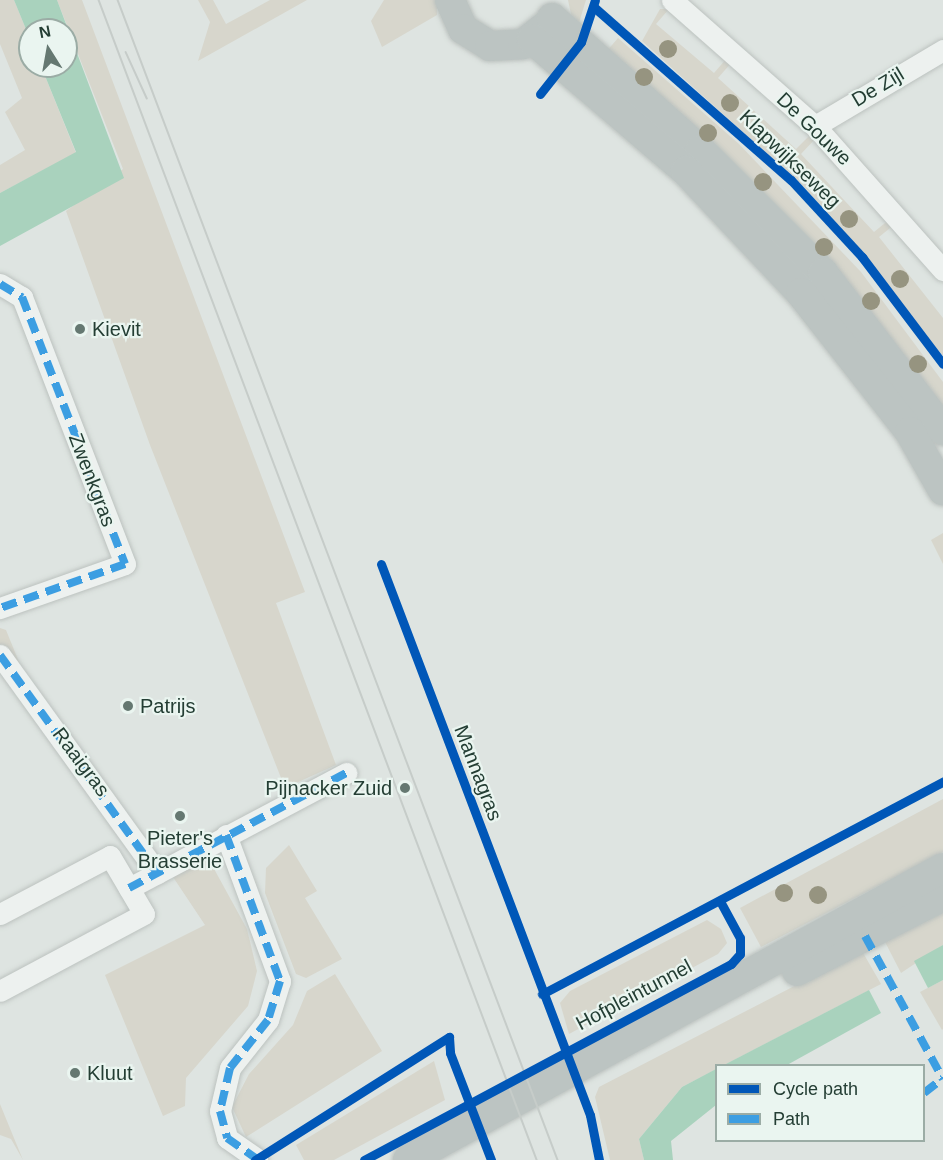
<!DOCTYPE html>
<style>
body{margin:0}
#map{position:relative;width:943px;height:1160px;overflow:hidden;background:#dee4e1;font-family:Helvetica,sans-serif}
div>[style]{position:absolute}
.green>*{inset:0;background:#d7d6cc}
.water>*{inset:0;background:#a9d2bd}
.roads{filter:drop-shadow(0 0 2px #bcc2bf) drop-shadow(0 0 2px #bcc2bf)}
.street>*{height:21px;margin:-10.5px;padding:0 10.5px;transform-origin:10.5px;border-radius:10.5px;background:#edf1ef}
.secondary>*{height:30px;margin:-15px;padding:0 15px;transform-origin:15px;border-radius:15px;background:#bcc4c2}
.tram>*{height:1.5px;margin:-0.75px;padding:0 0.75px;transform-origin:0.75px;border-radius:0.75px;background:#c6ccc9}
.quiet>*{height:8px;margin-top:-4px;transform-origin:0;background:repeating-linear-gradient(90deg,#3c9ee2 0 15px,transparent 0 23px)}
.cycleway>*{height:9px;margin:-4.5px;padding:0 4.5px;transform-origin:4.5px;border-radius:4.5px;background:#0057b8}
.trees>*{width:18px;height:18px;margin:-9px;border-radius:50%;background:#969480}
.dots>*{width:16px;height:16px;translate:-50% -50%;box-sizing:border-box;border:3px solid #eaf5f0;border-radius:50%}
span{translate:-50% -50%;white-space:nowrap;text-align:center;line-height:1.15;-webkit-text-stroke:4.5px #eaf5f0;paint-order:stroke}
.street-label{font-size:20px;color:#243e34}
.poi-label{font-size:20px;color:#243e34}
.left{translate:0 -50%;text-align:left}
.right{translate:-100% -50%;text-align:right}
.legend{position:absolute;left:715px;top:1064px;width:210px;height:78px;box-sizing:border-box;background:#eaf5f0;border:2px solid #9baca5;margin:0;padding:8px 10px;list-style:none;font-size:18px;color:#243e34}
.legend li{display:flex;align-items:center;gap:12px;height:30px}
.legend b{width:30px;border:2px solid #9baca5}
.north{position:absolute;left:18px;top:18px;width:60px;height:60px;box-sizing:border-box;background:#eaf5f0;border:2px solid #9baca5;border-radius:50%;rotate:349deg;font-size:16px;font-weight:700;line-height:24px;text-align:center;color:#243e34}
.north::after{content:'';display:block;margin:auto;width:21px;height:27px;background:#657871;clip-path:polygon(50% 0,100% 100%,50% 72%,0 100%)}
</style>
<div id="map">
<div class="green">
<div style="clip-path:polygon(0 0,14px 0,30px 39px,30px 66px,41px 66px,76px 153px,0 193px,0 165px,25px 150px,5px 112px,22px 98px,0 44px)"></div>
<div style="clip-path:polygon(57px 0,82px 0,305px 592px,276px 603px,336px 765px,285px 788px,150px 445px,66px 211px,123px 169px)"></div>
<div style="clip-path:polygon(198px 0,213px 0,226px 24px,270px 0,307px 0,198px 61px,210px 22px)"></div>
<div style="clip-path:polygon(384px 0,437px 0,437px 15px,382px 47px,371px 21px)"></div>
<div style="clip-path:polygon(568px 0,586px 0,578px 26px,571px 14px)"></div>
<div style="clip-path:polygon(660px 9px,669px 9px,656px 24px,714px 73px,727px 58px,732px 62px,718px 78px,796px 149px,810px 135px,815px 139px,801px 154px,874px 232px,890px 219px,895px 224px,879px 237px,943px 318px,943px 356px,806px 189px,642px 41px)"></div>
<div style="clip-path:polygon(618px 38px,739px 144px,861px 272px,943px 382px,943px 415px,606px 52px)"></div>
<div style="clip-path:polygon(943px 533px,943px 564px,931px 540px)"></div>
<div style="clip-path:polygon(0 628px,6px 630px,21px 667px,0 648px)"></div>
<div style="clip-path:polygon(943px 799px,943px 852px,761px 947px,740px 908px)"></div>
<div style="clip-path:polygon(289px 845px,317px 891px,305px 898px,342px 959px,306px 978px,296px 974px,265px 893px,266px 868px)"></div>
<div style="clip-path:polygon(207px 856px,247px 929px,257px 971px,248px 1006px,186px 1078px,185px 1106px,163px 1116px,105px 975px,205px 925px,171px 874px)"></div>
<div style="clip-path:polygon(943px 910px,943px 945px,901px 973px,884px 940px)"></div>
<div style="clip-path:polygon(707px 920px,721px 929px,727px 943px,718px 954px,569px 1034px,560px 1003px,570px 991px)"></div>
<div style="clip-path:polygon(862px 951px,881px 984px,682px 1087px,639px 1139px,644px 1160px,610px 1160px,595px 1097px,599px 1087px)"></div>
<div style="clip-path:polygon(335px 974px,382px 1051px,246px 1137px,232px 1107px,249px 1074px,293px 1025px,307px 991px)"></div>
<div style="clip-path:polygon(943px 980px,943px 1029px,942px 1030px,920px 992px)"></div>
<div style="clip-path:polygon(434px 1061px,445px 1100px,334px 1160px,304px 1160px,296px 1145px)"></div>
<div style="clip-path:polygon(0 1104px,23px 1160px,11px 1139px,0 1135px)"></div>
</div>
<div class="water">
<div style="clip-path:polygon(14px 0,57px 0,124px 178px,0 246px,0 193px,76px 152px,41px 66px,66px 66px,66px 30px,30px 30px,30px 39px)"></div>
<div style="clip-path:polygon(943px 945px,943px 980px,928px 988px,914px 961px)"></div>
<div style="clip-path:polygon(869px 990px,881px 1013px,787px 1065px,724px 1065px)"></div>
<div style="clip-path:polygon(716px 1069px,716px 1105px,671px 1141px,673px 1160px,644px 1160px,639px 1139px,682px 1087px)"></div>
</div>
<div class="roads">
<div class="street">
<div style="left:672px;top:0;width:191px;rotate:41.4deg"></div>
<div style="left:815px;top:126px;width:193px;rotate:48.4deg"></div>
<div style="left:815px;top:126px;width:149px;rotate:-30.7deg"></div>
<div style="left:0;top:284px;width:26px;rotate:31deg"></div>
<div style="left:22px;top:297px;width:286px;rotate:68.9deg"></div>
<div style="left:125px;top:564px;width:133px;rotate:160.6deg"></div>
<div style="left:0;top:655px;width:269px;rotate:54.2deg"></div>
<div style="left:226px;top:835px;width:156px;rotate:69.7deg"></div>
<div style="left:280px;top:981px;width:41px;rotate:107.1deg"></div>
<div style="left:268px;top:1020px;width:61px;rotate:128.4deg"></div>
<div style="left:230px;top:1068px;width:44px;rotate:103.1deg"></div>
<div style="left:220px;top:1111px;width:28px;rotate:75deg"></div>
<div style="left:227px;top:1138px;width:37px;rotate:35deg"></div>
<div style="left:129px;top:888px;width:246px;rotate:-27.9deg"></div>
<div style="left:0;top:914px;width:124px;rotate:-27.8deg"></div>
<div style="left:110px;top:856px;width:67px;rotate:59.6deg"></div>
<div style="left:144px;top:914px;width:163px;rotate:151.9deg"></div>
</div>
<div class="secondary">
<div style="left:450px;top:0;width:32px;rotate:66deg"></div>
<div style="left:463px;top:29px;width:32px;rotate:32deg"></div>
<div style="left:490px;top:46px;width:33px;rotate:-3deg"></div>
<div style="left:523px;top:44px;width:31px;rotate:-38deg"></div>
<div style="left:552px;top:18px;width:198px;rotate:41.7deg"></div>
<div style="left:700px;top:150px;width:174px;rotate:45deg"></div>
<div style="left:823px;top:273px;width:198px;rotate:52.6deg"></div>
<div style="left:532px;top:39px;width:203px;rotate:40.6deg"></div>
<div style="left:686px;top:171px;width:168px;rotate:46.7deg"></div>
<div style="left:801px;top:293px;width:177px;rotate:51.9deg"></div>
<div style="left:910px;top:432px;width:67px;rotate:60.4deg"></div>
<div style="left:797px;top:971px;width:164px;rotate:-27.2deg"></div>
<div style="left:408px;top:1160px;width:609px;rotate:-28.63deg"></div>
</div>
</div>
<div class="tram">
<div style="left:99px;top:0;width:1240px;rotate:69.31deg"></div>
<div style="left:118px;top:0;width:1241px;rotate:69.23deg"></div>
<div style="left:126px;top:52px;width:51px;rotate:65.5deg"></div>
</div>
<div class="quiet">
<div style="left:0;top:284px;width:26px;rotate:31deg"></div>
<div style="left:22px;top:297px;width:286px;rotate:68.9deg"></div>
<div style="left:125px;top:564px;width:133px;rotate:160.6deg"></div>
<div style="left:0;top:655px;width:269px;rotate:54.2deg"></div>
<div style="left:226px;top:835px;width:156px;rotate:69.7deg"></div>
<div style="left:280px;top:981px;width:41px;rotate:107.1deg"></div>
<div style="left:268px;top:1020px;width:61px;rotate:128.4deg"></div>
<div style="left:230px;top:1068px;width:44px;rotate:103.1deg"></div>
<div style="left:220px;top:1111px;width:28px;rotate:75deg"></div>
<div style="left:227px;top:1138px;width:37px;rotate:35deg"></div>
<div style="left:129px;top:888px;width:246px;rotate:-27.9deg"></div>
<div style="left:865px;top:936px;width:163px;rotate:61.4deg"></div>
<div style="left:924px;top:1093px;width:24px;rotate:-38deg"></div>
</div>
<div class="cycleway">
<div style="left:595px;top:8px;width:261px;rotate:41.3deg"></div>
<div style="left:791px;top:180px;width:105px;rotate:47.3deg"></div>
<div style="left:862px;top:257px;width:134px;rotate:52.9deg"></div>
<div style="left:540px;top:94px;width:66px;rotate:-51.7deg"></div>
<div style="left:581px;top:42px;width:44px;rotate:-71.6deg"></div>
<div style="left:381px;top:564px;width:589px;rotate:69.23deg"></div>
<div style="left:590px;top:1115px;width:46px;rotate:78.7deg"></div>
<div style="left:542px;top:994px;width:454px;rotate:-27.9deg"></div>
<div style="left:449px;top:1037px;width:16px;rotate:86deg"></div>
<div style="left:450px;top:1053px;width:115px;rotate:69deg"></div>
<div style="left:255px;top:1160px;width:230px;rotate:-32.4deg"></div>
<div style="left:364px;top:1160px;width:416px;rotate:-28.1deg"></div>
<div style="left:731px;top:964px;width:13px;rotate:-48deg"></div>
<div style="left:740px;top:954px;width:16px;rotate:-90deg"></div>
<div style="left:740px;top:938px;width:42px;rotate:-118.4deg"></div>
</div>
<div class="trees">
<div style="left:668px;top:49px"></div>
<div style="left:644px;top:77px"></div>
<div style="left:730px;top:103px"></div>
<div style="left:708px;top:133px"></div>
<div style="left:787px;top:157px"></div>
<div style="left:763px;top:182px"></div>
<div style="left:849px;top:219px"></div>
<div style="left:824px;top:247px"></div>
<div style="left:900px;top:279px"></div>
<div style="left:871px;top:301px"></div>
<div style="left:918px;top:364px"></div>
<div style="left:784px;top:893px"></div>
<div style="left:818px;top:895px"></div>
</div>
<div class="dots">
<div style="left:80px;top:329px;background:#657871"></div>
<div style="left:128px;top:706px;background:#657871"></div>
<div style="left:405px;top:788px;background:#657871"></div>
<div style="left:180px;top:816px;background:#657871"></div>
<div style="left:75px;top:1073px;background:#657871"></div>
</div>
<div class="street-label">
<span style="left:878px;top:87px;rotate:-31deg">De Zijl</span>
<span style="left:814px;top:129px;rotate:44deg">De Gouwe</span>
<span style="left:790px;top:159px;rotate:44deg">Klapwijkseweg</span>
<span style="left:92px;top:480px;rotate:69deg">Zwenkgras</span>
<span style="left:81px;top:762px;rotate:53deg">Raaigras</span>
<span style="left:478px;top:773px;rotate:69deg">Mannagras</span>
<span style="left:634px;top:995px;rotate:-28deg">Hofpleintunnel</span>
</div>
<div class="poi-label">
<span class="left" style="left:92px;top:329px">Kievit</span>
<span class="left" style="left:140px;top:706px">Patrijs</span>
<span class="right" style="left:392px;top:788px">Pijnacker Zuid</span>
<span style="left:180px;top:850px">Pieter's<br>Brasserie</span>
<span class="left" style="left:87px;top:1073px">Kluut</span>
</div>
<ul class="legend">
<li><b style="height:8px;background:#0057b8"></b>Cycle path</li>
<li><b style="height:8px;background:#3c9ee2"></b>Path</li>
</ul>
<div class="north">N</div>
</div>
